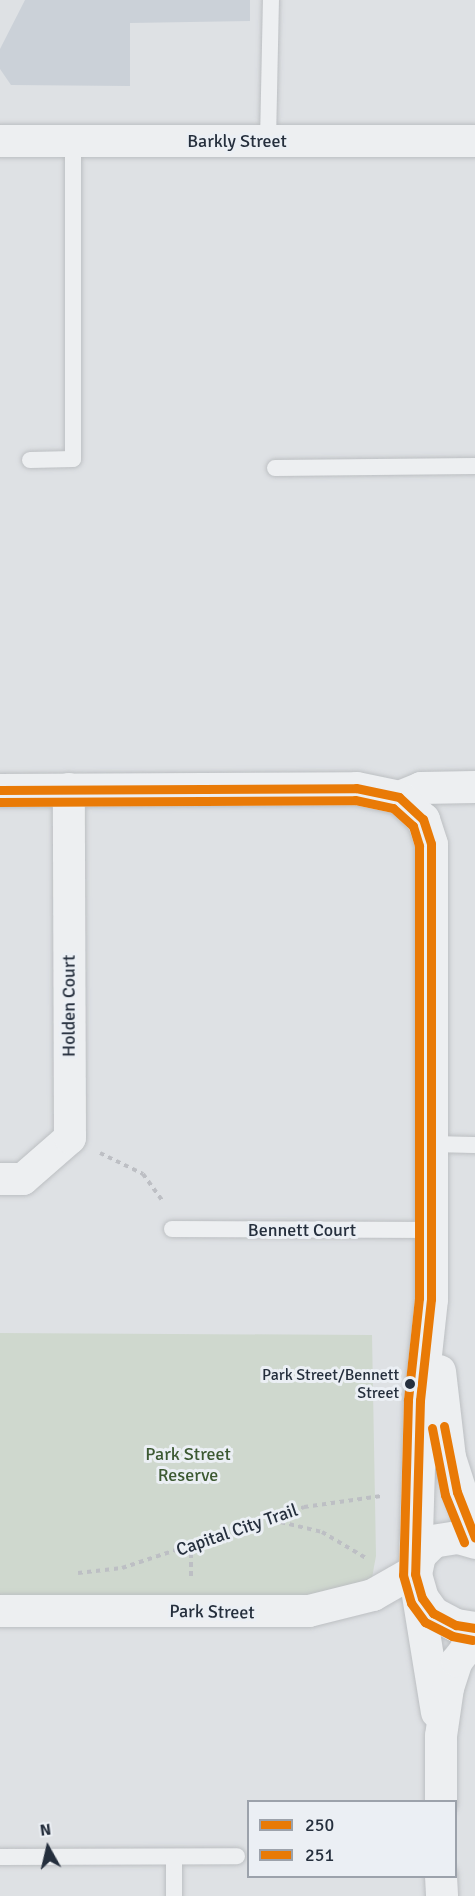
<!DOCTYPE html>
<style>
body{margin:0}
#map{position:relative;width:475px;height:1896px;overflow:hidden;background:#dee1e4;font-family:Signika,sans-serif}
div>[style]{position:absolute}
.built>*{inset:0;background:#cbd1d8}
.green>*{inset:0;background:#cfd8ce}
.path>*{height:4px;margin-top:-2px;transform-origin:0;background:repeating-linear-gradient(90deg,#bdbfc4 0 4.5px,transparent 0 9px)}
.roads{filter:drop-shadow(0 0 2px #bcbfc2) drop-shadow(0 0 2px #bcbfc2)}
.service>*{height:16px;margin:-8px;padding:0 8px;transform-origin:8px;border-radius:8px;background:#edeff1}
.minor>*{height:32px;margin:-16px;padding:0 16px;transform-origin:16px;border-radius:16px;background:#edeff1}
.tertiary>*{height:33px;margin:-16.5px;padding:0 16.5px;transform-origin:16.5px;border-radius:16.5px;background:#edeff1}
.bus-1>*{height:9px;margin:-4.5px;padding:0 4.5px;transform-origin:4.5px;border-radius:4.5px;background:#e97a06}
.bus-2>*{height:9px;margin:-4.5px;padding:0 4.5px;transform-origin:4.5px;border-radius:4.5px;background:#e97a06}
.dots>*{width:16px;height:16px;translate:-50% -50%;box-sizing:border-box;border:3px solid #ebeff4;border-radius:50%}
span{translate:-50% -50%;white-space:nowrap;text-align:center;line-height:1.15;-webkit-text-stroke:6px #ebeff4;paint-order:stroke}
.bus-label{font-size:16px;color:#252f3d}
.right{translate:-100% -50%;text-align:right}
.street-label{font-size:18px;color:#252f3d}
.park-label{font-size:18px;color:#3c5932}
.legend{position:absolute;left:247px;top:1800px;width:210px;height:78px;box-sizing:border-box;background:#ebeff4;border:2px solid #9ca2ab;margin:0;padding:8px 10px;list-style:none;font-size:18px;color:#252f3d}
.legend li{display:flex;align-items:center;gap:12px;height:30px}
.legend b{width:30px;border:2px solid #9ca2ab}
.north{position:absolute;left:18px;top:1818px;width:60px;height:60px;-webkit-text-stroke:4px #ebeff4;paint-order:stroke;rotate:352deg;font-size:16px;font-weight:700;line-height:24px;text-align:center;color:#252f3d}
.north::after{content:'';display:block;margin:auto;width:21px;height:27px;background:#252f3d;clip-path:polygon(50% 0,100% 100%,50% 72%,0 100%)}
</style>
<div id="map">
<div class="built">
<div style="clip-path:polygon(25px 0,250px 0,250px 21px,130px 23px,130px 86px,11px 85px,0 69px,0 49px)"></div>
</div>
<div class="green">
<div style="clip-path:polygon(0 1333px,372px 1335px,376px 1556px,371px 1583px,299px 1597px,0 1599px)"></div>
</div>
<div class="path">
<div style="left:100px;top:1153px;width:48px;rotate:26deg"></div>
<div style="left:143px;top:1174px;width:34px;rotate:54deg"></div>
<div style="left:272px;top:1520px;width:51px;rotate:13.5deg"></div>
<div style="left:322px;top:1532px;width:51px;rotate:30.6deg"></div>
<div style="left:78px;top:1573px;width:44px;rotate:-6.5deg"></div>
<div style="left:122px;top:1568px;width:192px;rotate:-18.5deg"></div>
<div style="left:304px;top:1507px;width:78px;rotate:-8.1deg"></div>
<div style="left:191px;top:1576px;width:30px;rotate:-90deg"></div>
</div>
<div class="roads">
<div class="service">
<div style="left:268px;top:141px;width:141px;rotate:-88.8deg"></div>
<div style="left:30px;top:460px;width:43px;rotate:-1.3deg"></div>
<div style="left:73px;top:459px;width:318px;rotate:-90deg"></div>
<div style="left:275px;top:468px;width:200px;rotate:-0.6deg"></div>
<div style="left:432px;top:1144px;width:43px;rotate:1.3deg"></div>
<div style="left:172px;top:1229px;width:260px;rotate:0.2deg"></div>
<div style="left:0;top:1857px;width:237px;rotate:-0.2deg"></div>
<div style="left:174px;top:1896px;width:37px;rotate:-90deg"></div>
</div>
<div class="minor">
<div style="left:0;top:141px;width:475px"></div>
<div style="left:399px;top:797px;width:24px;rotate:-22deg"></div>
<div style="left:421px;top:788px;width:54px;rotate:-1.1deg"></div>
<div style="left:0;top:1179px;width:23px"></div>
<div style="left:23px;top:1179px;width:62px;rotate:-41.1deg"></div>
<div style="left:70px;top:1138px;width:349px;rotate:-90.2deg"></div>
<div style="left:416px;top:1583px;width:131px;rotate:80.8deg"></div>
<div style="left:0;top:1611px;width:309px"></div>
<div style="left:309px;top:1611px;width:66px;rotate:-14deg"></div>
<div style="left:373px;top:1595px;width:48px;rotate:-29.7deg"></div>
<div style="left:441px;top:1802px;width:66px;rotate:-90deg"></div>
<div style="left:441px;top:1736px;width:49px;rotate:-81.7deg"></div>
<div style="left:448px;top:1688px;width:28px;rotate:-72deg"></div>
<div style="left:457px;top:1661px;width:30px;rotate:-53deg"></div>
<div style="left:441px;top:1876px;width:20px;rotate:87deg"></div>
</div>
<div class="tertiary">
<div style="left:0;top:790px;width:356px;rotate:-0.3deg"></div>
<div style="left:356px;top:788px;width:44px;rotate:11.8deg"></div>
<div style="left:399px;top:797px;width:33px;rotate:43deg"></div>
<div style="left:423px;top:819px;width:26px;rotate:72deg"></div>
<div style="left:431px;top:844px;width:455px;rotate:90deg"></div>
<div style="left:431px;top:1299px;width:102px;rotate:96.2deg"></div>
<div style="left:420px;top:1400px;width:168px;rotate:91.7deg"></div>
<div style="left:439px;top:1371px;width:87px;rotate:83.4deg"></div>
<div style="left:449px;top:1457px;width:85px;rotate:72.2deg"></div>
<div style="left:475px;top:1542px;width:19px;rotate:-164deg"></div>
<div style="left:457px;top:1537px;width:24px;rotate:171deg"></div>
<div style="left:433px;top:1541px;width:20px;rotate:135deg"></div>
<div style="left:419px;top:1555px;width:19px;rotate:102deg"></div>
<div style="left:415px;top:1574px;width:25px;rotate:74deg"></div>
<div style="left:422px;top:1598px;width:19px;rotate:54deg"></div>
<div style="left:433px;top:1613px;width:26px;rotate:28deg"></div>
<div style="left:456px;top:1625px;width:19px;rotate:9deg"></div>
</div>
</div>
<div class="bus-1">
<div style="left:0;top:790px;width:356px;rotate:-0.3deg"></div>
<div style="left:356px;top:788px;width:44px;rotate:11.8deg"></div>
<div style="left:399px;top:797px;width:33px;rotate:43deg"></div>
<div style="left:423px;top:819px;width:26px;rotate:72deg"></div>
<div style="left:431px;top:844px;width:455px;rotate:90deg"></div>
<div style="left:431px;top:1299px;width:102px;rotate:96.2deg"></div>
<div style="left:420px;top:1400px;width:174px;rotate:91.6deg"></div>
<div style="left:415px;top:1574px;width:25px;rotate:74deg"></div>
<div style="left:422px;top:1598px;width:19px;rotate:54deg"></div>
<div style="left:433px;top:1613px;width:26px;rotate:28deg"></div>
<div style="left:456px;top:1625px;width:19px;rotate:9deg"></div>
<div style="left:444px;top:1426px;width:67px;rotate:78.9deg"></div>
<div style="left:457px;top:1492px;width:49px;rotate:68.6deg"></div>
</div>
<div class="bus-2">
<div style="left:0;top:802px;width:355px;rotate:-0.3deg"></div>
<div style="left:355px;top:800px;width:39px;rotate:12deg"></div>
<div style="left:393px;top:808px;width:27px;rotate:42deg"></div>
<div style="left:413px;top:826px;width:21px;rotate:73deg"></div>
<div style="left:419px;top:846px;width:452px;rotate:90deg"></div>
<div style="left:419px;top:1298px;width:103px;rotate:96.2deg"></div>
<div style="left:408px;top:1400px;width:175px;rotate:91.6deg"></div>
<div style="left:403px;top:1575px;width:29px;rotate:74deg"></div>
<div style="left:411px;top:1603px;width:24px;rotate:54deg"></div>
<div style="left:425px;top:1622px;width:30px;rotate:27deg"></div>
<div style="left:452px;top:1636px;width:21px;rotate:11deg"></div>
<div style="left:432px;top:1428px;width:68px;rotate:79deg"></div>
<div style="left:445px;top:1495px;width:51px;rotate:68deg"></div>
</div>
<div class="dots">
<div style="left:410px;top:1384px;background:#252f3d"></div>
</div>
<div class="bus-label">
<span class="right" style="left:399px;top:1384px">Park Street/Bennett<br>Street</span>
</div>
<div class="street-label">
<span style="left:237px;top:141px">Barkly Street</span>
<span style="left:69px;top:1006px;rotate:-90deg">Holden Court</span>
<span style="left:302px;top:1230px">Bennett Court</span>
<span style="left:237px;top:1530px;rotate:-19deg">Capital City Trail</span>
<span style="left:212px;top:1612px;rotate:1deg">Park Street</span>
</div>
<div class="park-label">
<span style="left:188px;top:1465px">Park Street<br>Reserve</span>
</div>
<ul class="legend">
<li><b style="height:8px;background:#e97a06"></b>250</li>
<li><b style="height:8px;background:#e97a06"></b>251</li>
</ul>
<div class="north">N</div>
</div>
